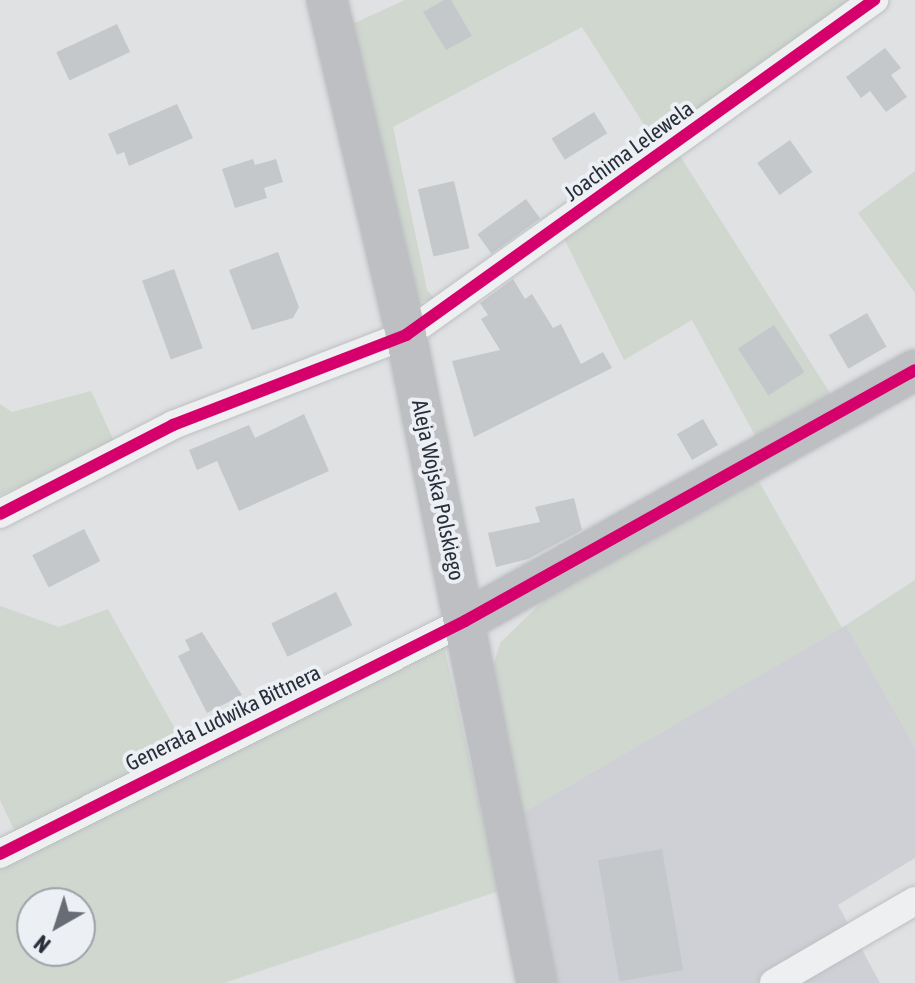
<!DOCTYPE html>
<meta charset="utf-8">
<style>
body{margin:0}
#map{position:relative;width:915px;height:983px;overflow:hidden;background:#dfe1e3;font-family:"Asap Condensed",sans-serif}
div>[style]{position:absolute}
.built>*{inset:0;background:#ced0d6}
.green>*{inset:0;background:#cfd7cf}
.building>*{inset:0;background:#c5c8ca;transform-origin:0 0}
.roads{filter:drop-shadow(0 0 2px #bdbfc1) drop-shadow(0 0 2px #bdbfc1)}
.street>*{height:28px;margin:-14px;padding:0 14px;transform-origin:14px;border-radius:14px;background:#eeeff0}
.secondary>*{height:40px;margin:-20px;padding:0 20px;transform-origin:20px;border-radius:20px;background:#bdbfc3}
.cycleway>*{height:12px;margin:-6px;padding:0 6px;transform-origin:6px;border-radius:6px;background:#d6006c}
span{translate:-50% -50%;white-space:nowrap;text-align:center;line-height:1.15;-webkit-text-stroke:8px #eceff3;paint-order:stroke}
.street-label{font-size:22px;color:#282e3a}
.north{position:absolute;left:16px;top:887px;width:80px;height:80px;box-sizing:border-box;background:#eceff3;border:2px solid #9ea2a9;border-radius:50%;rotate:219deg;font-size:22px;font-weight:700;line-height:32px;text-align:center;color:#282e3a}
.north::after{content:'';display:block;margin:auto;width:28px;height:36px;background:#686d75;clip-path:polygon(50% 0,100% 100%,50% 72%,0 100%)}
</style>
<div id="map">
<div class="built">
<div style="clip-path:polygon(846px 625px,915px 747px,915px 858px,838px 905px,880px 983px,555px 983px,522px 813px)"></div>
</div>
<div class="green">
<div style="clip-path:polygon(405px 0,857px 0,657px 145px,582px 27px,393px 127px,427px 290px,435px 299px,408px 304px,348px 26px)"></div>
<div style="clip-path:polygon(677px 151px,833px 398px,757px 439px,692px 320px,624px 360px,561px 232px)"></div>
<div style="clip-path:polygon(915px 171px,915px 293px,858px 213px)"></div>
<div style="clip-path:polygon(91px 391px,116px 445px,0 495px,0 404px,12px 412px)"></div>
<div style="clip-path:polygon(757px 478px,842px 628px,522px 813px,493px 667px,500px 643px,543px 601px)"></div>
<div style="clip-path:polygon(915px 580px,915px 747px,846px 625px)"></div>
<div style="clip-path:polygon(0 606px,59px 627px,108px 609px,184px 745px,17px 836px,0 800px)"></div>
<div style="clip-path:polygon(evenodd,441px 633px,499px 891px,224px 983px,0 983px,0 865px,441px 633px,32px 903px,80px 903px,80px 951px,32px 951px,32px 903px)"></div>
</div>
<div class="building">
<div style="clip-path:polygon(444px 0,451px 0,472px 36px,446px 50px,423px 12px)"></div>
<div style="left:117px;top:24px;width:31px;height:67px;rotate:65deg"></div>
<div style="clip-path:polygon(885px 48px,901px 68px,891px 75px,907px 97px,886px 112px,870px 91px,861px 98px,846px 77px)"></div>
<div style="clip-path:polygon(177px 104px,193px 138px,129px 166px,124px 152px,117px 155px,108px 134px)"></div>
<div style="left:594px;top:112px;width:25px;height:50px;rotate:58deg"></div>
<div style="left:790px;top:140px;width:39px;height:40px;rotate:55deg"></div>
<div style="clip-path:polygon(253px 159px,255px 165px,276px 159px,283px 182px,264px 188px,267px 198px,235px 208px,222px 169px)"></div>
<div style="left:454px;top:181px;width:69px;height:37px;rotate:77deg"></div>
<div style="left:526px;top:199px;width:24px;height:60px;rotate:54deg"></div>
<div style="clip-path:polygon(278px 252px,299px 307px,293px 318px,252px 330px,229px 270px)"></div>
<div style="left:174px;top:269px;width:84px;height:34px;rotate:70deg"></div>
<div style="clip-path:polygon(513px 279px,525px 299px,532px 294px,553px 328px,561px 324px,581px 364px,603px 352px,612px 368px,474px 437px,452px 361px,500px 350px,481px 319px,488px 315px,480px 303px)"></div>
<div style="left:867px;top:313px;width:39px;height:44px;rotate:60deg"></div>
<div style="left:774px;top:325px;width:56px;height:43px;rotate:57deg"></div>
<div style="clip-path:polygon(304px 414px,329px 471px,239px 511px,217px 461px,197px 470px,189px 450px,249px 425px,255px 438px)"></div>
<div style="left:703px;top:419px;width:30px;height:30px;rotate:60deg"></div>
<div style="clip-path:polygon(574px 498px,582px 530px,528px 559px,496px 567px,488px 533px,540px 522px,535px 507px)"></div>
<div style="left:84px;top:529px;width:36px;height:58px;rotate:63deg"></div>
<div style="left:336px;top:592px;width:37px;height:72px;rotate:64deg"></div>
<div style="clip-path:polygon(202px 632px,242px 695px,207px 713px,178px 656px,190px 650px,185px 640px)"></div>
<div style="left:662px;top:849px;width:123px;height:65px;rotate:80deg"></div>
</div>
<div class="roads">
<div class="street">
<div style="left:0;top:514px;width:195px;rotate:-27.2deg"></div>
<div style="left:173px;top:425px;width:250px;rotate:-21.1deg"></div>
<div style="left:406px;top:335px;width:576px;rotate:-35.6deg"></div>
<div style="left:0;top:854px;width:520px;rotate:-26.61deg"></div>
<div style="left:774px;top:983px;width:163px;rotate:-30.2deg"></div>
</div>
<div class="secondary">
<div style="left:327px;top:0;width:344px;rotate:76.7deg"></div>
<div style="left:406px;top:335px;width:661px;rotate:78.57deg"></div>
<div style="left:465px;top:621px;width:515px;rotate:-29.15deg"></div>
</div>
</div>
<div class="cycleway">
<div style="left:0;top:514px;width:195px;rotate:-27.2deg"></div>
<div style="left:173px;top:425px;width:250px;rotate:-21.1deg"></div>
<div style="left:406px;top:335px;width:576px;rotate:-35.6deg"></div>
<div style="left:0;top:854px;width:520px;rotate:-26.61deg"></div>
<div style="left:465px;top:621px;width:515px;rotate:-29.15deg"></div>
</div>
<div class="street-label">
<span style="left:629px;top:151px;rotate:-36deg">Joachima Lelewela</span>
<span style="left:438px;top:490px;rotate:78deg">Aleja Wojska Polskiego</span>
<span style="left:223px;top:718px;rotate:-26deg">Generała Ludwika Bittnera</span>
</div>
<div class="north">N</div>
</div>
